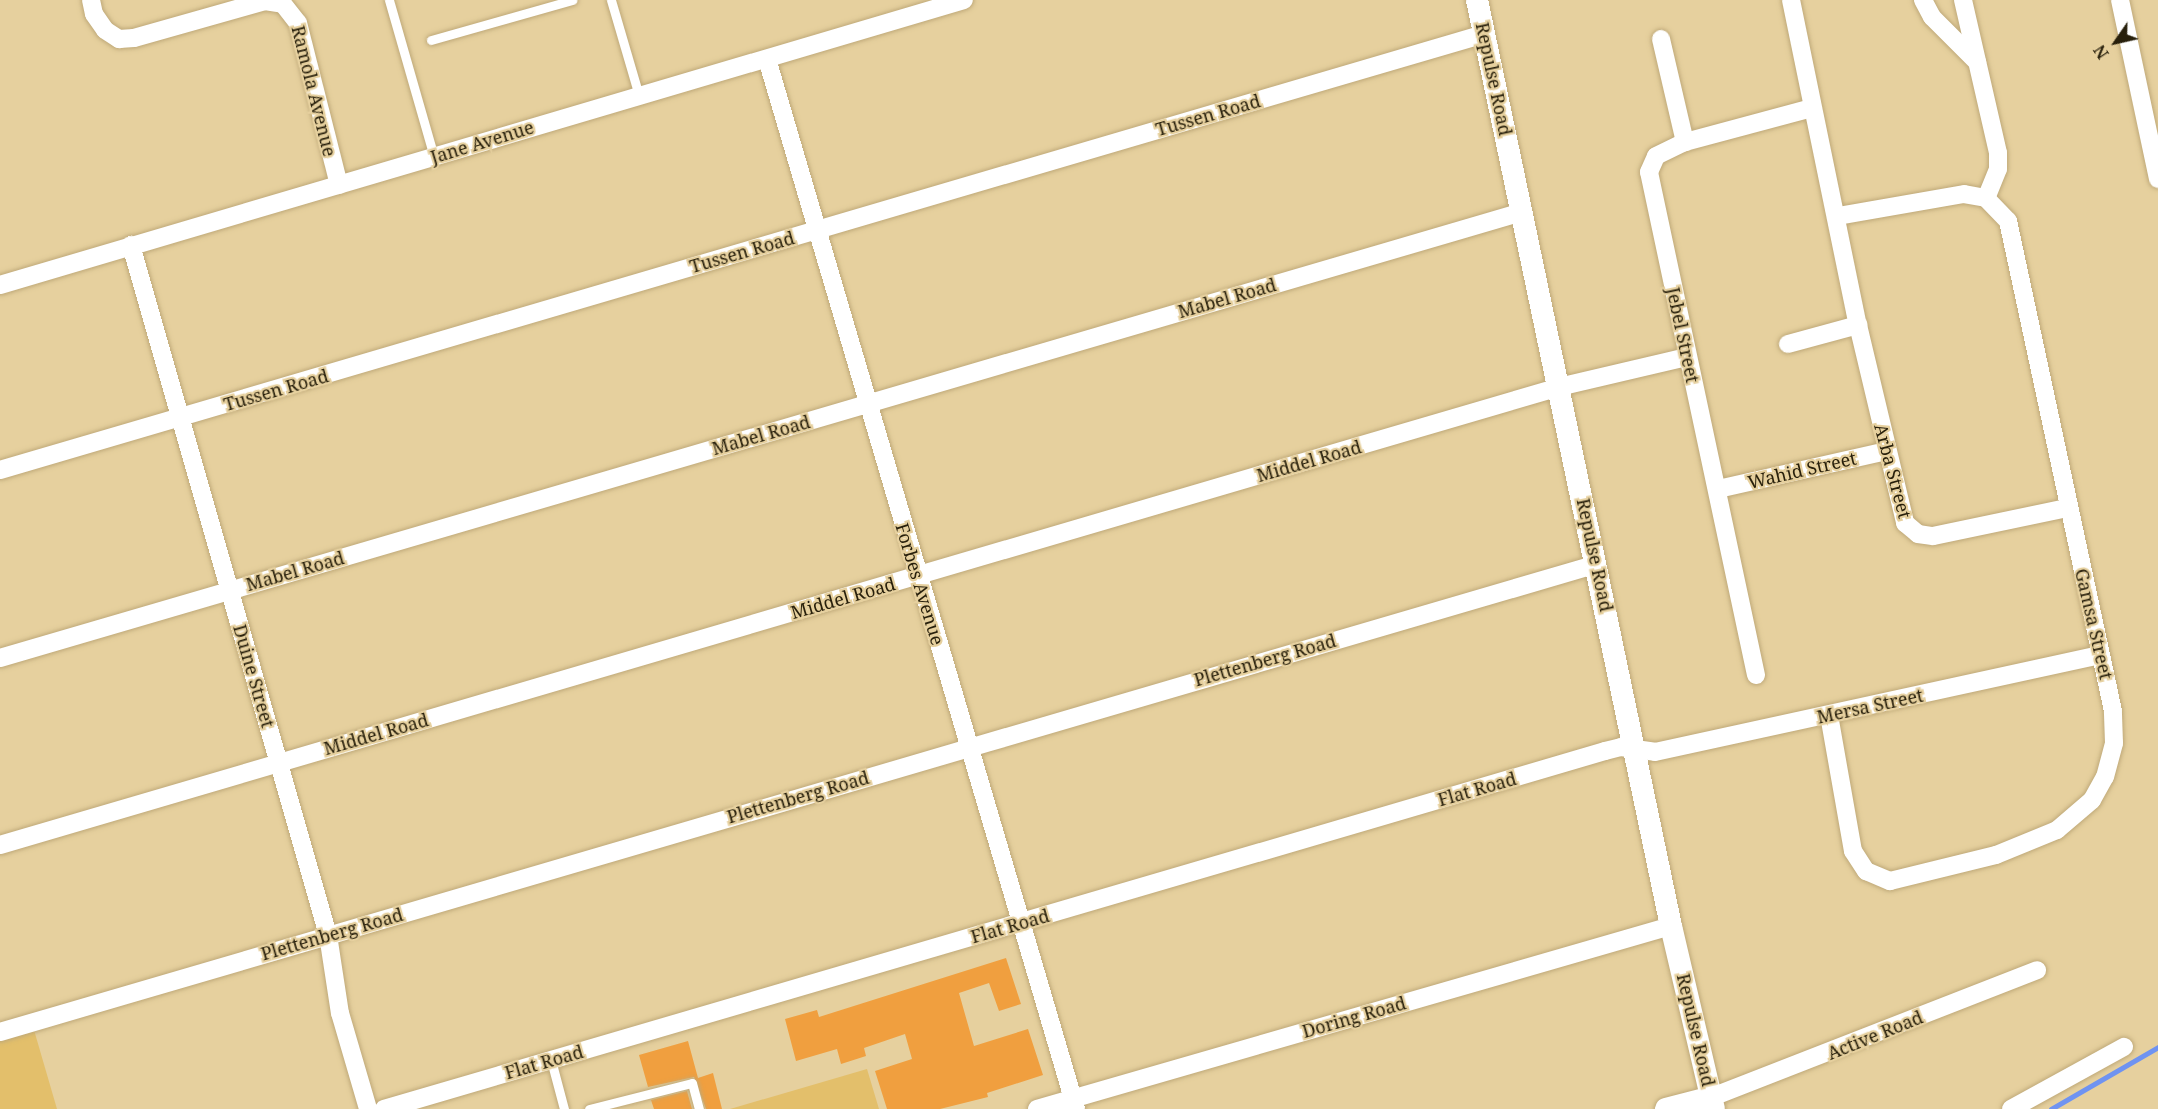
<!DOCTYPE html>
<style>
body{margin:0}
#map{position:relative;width:2158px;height:1109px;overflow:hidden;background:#e6d09e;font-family:"Noto Serif",serif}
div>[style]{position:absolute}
.green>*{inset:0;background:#e3bf6b}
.stream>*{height:5px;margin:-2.5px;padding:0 2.5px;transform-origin:2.5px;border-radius:2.5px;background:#6f93f1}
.building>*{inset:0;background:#f09f3f}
.roads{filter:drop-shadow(0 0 2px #bfa979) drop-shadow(0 0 2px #bfa979)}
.service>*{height:9px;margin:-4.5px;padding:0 4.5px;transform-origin:4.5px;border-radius:4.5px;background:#fff}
.minor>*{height:18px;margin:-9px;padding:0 9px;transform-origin:9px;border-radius:9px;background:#fff}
.tertiary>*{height:22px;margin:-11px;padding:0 11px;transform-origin:11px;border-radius:11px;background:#fff}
span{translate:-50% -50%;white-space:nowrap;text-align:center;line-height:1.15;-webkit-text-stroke:4.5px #e6d09e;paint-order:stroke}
.street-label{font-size:18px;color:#271f0b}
.north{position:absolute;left:2086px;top:12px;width:60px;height:60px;-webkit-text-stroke:4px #e6d09e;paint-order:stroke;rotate:236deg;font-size:16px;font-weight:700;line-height:24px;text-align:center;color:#271f0b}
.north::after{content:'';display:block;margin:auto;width:21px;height:27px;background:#271f0b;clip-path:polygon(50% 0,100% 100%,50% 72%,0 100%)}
</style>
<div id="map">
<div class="green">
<div style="clip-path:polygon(34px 1030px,57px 1109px,0 1109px,0 1040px)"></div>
<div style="clip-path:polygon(867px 1069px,879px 1109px,730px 1109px)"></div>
</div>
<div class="stream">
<div style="left:2051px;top:1109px;width:124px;rotate:-30.1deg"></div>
</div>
<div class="building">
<div style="clip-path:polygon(1006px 958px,1021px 1004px,999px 1011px,989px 983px,959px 993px,974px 1046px,1028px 1029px,1043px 1075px,987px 1093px,988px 1097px,940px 1109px,887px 1109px,875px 1071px,912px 1059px,905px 1034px,864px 1048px,866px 1056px,841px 1064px,837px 1049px,796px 1061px,785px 1019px,817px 1010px,819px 1017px)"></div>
<div style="clip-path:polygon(688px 1041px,698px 1078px,713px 1073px,722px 1109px,706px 1109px,694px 1077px,648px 1087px,639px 1055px)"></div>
<div style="clip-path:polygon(687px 1091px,692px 1109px,654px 1109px,651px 1100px)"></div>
</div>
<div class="roads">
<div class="service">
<div style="left:389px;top:0;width:163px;rotate:74deg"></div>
<div style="left:611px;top:0;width:100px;rotate:73.7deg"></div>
<div style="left:431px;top:40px;width:147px;rotate:-15.8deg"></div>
<div style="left:551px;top:1060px;width:51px;rotate:75.1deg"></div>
<div style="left:589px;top:1109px;width:106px;rotate:-14.2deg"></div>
<div style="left:692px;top:1083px;width:27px;rotate:75deg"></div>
</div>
<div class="minor">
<div style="left:91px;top:0;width:14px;rotate:78deg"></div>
<div style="left:94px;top:14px;width:19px;rotate:55deg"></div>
<div style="left:105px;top:30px;width:17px;rotate:33deg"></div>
<div style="left:119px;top:39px;width:15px;rotate:-4deg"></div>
<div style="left:134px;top:38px;width:136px;rotate:-15.8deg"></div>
<div style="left:265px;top:1px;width:18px;rotate:9deg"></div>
<div style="left:283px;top:4px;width:24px;rotate:52deg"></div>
<div style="left:298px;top:23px;width:167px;rotate:75.8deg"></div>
<div style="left:1791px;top:0;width:332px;rotate:78.4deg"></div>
<div style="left:1858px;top:325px;width:204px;rotate:76.6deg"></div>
<div style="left:1905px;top:523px;width:17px;rotate:40deg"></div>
<div style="left:1918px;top:534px;width:15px;rotate:8deg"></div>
<div style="left:1933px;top:536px;width:137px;rotate:-11.8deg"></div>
<div style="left:1923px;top:0;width:19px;rotate:62deg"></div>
<div style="left:1932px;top:17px;width:64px;rotate:45deg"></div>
<div style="left:1963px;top:0;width:157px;rotate:77.1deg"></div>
<div style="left:1998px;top:153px;width:16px;rotate:90deg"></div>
<div style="left:1998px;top:169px;width:31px;rotate:112deg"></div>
<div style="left:2120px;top:0;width:183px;rotate:78deg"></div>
<div style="left:1661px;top:39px;width:106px;rotate:76.9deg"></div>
<div style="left:767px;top:59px;width:1095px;rotate:73.6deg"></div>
<div style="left:131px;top:245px;width:718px;rotate:74.07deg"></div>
<div style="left:328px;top:935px;width:79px;rotate:81.3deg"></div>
<div style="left:340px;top:1013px;width:100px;rotate:73.7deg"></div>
<div style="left:0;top:285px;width:1005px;rotate:-16.47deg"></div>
<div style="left:1788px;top:344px;width:73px;rotate:-15.2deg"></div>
<div style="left:0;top:470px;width:1547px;rotate:-16.37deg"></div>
<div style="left:1718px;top:489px;width:173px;rotate:-12.7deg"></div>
<div style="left:0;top:658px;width:1586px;rotate:-16.33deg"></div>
<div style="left:1756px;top:675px;width:514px;rotate:-102.01deg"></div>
<div style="left:1649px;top:172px;width:17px;rotate:-66deg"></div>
<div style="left:1656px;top:156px;width:32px;rotate:-26deg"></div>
<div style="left:1685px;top:142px;width:131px;rotate:-15deg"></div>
<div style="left:1829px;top:715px;width:138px;rotate:80deg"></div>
<div style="left:1853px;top:851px;width:24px;rotate:57deg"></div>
<div style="left:1866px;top:871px;width:26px;rotate:23deg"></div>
<div style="left:1890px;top:881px;width:109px;rotate:-13.8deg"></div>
<div style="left:1996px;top:855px;width:66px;rotate:-22.3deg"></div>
<div style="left:2057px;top:830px;width:46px;rotate:-40.6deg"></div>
<div style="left:2092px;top:800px;width:26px;rotate:-61deg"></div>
<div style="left:2105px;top:777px;width:35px;rotate:-75deg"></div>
<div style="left:2114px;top:743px;width:32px;rotate:-92deg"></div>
<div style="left:2113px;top:711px;width:501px;rotate:-102.09deg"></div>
<div style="left:2008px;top:221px;width:32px;rotate:-134deg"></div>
<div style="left:1986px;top:198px;width:22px;rotate:-170deg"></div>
<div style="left:1964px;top:194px;width:128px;rotate:170.1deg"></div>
<div style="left:0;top:845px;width:1625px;rotate:-16.37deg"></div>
<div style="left:1559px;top:387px;width:131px;rotate:-13.2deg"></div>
<div style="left:0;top:1032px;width:1664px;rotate:-16.33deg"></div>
<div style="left:1712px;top:1097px;width:349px;rotate:-21.3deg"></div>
<div style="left:384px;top:1109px;width:1272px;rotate:-16.34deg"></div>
<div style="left:1605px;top:751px;width:16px;rotate:-14deg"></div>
<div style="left:1621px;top:747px;width:34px;rotate:8deg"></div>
<div style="left:1655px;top:752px;width:456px;rotate:-12.3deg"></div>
<div style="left:1037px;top:1109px;width:660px;rotate:-16.1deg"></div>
<div style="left:2011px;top:1109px;width:129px;rotate:-28.8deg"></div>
</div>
<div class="tertiary">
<div style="left:1477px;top:0;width:946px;rotate:78.17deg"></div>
<div style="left:1671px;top:926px;width:188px;rotate:76.8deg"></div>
<div style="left:1666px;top:1109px;width:48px;rotate:-14.6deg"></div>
</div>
</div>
<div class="street-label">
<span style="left:1494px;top:79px;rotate:78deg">Repulse Road</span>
<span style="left:314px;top:91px;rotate:76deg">Ramola Avenue</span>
<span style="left:1208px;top:115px;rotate:-16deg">Tussen Road</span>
<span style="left:482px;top:142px;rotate:-17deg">Jane Avenue</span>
<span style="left:742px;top:252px;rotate:-16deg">Tussen Road</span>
<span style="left:1227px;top:298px;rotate:-16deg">Mabel Road</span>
<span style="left:1683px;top:335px;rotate:78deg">Jebel Street</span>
<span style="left:276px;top:390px;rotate:-16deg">Tussen Road</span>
<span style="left:761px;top:435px;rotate:-16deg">Mabel Road</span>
<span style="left:1309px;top:461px;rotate:-16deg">Middel Road</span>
<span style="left:1802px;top:470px;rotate:-13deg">Wahid Street</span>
<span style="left:1893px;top:471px;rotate:75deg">Arba Street</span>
<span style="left:1595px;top:555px;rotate:78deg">Repulse Road</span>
<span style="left:295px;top:571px;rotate:-16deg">Mabel Road</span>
<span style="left:920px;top:584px;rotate:73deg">Forbes Avenue</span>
<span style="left:843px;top:598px;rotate:-16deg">Middel Road</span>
<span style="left:2094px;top:624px;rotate:77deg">Gamsa Street</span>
<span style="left:1265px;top:660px;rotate:-16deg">Plettenberg Road</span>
<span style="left:254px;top:676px;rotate:74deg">Duine Street</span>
<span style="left:1870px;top:706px;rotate:-12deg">Mersa Street</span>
<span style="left:376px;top:734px;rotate:-16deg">Middel Road</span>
<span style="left:1477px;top:789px;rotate:-16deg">Flat Road</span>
<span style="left:798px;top:797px;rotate:-16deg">Plettenberg Road</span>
<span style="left:1010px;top:926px;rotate:-16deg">Flat Road</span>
<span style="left:332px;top:934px;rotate:-16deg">Plettenberg Road</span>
<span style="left:1354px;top:1017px;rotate:-16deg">Doring Road</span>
<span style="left:1696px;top:1030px;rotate:77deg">Repulse Road</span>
<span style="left:1875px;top:1035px;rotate:-22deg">Active Road</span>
<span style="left:544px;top:1062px;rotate:-16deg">Flat Road</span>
</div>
<div class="north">N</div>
</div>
